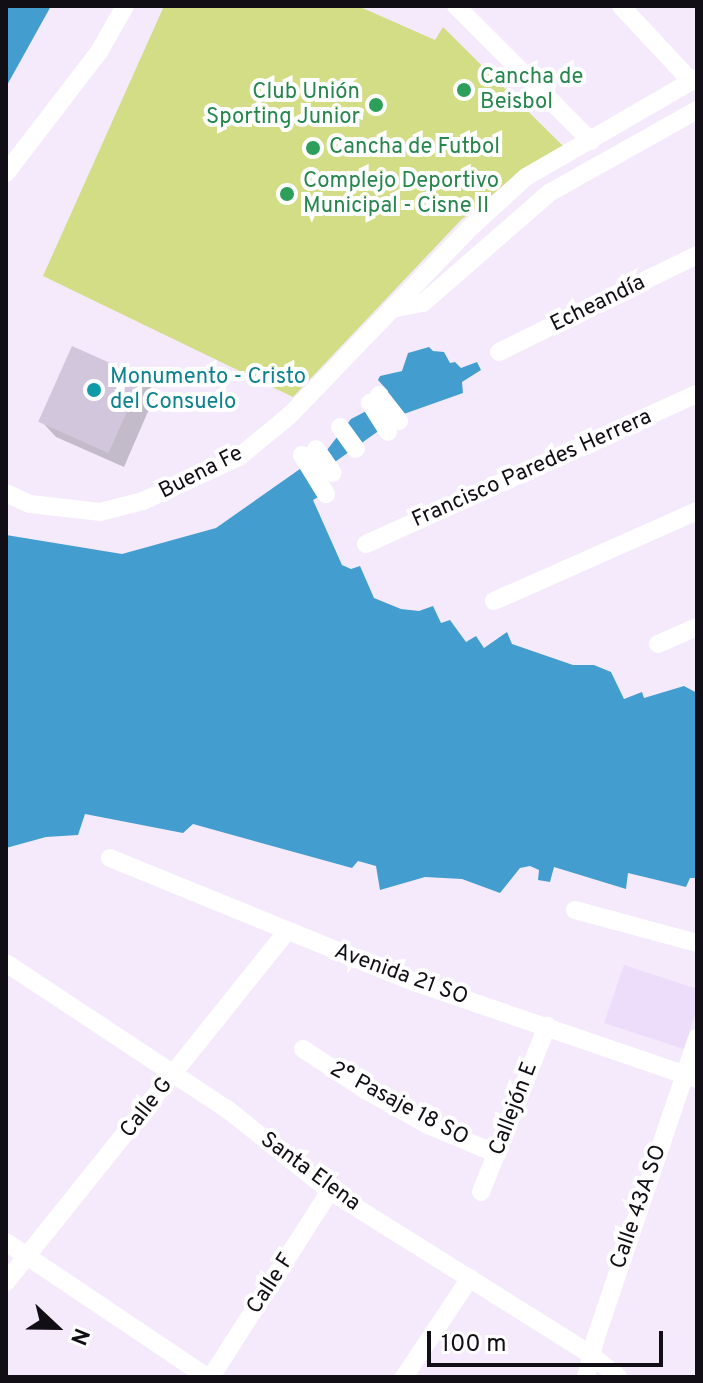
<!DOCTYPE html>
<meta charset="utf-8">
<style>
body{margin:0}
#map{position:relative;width:703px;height:1383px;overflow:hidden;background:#f4eafc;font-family:Overpass,sans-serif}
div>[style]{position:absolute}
.built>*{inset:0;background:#edddfa}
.green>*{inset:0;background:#d3dd86}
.water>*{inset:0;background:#449dcf}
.shadow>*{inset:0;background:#0003}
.building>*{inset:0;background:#d2c6dc;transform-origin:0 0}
.street>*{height:18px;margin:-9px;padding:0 9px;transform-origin:9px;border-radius:9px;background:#fff}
.dots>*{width:22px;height:22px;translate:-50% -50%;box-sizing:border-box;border:4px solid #fff;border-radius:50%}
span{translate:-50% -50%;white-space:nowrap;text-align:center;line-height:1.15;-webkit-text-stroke:8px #fff;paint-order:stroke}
.leisure-label{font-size:22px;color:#27864d}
.left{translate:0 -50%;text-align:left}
.right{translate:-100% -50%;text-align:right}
.street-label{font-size:22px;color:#120e15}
.culture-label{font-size:22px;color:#0d838f}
.frame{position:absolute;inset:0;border:8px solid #120e15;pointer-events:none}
.north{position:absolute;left:16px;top:1287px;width:80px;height:80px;-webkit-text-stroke:6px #fff;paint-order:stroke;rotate:112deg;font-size:22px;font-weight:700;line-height:32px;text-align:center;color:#120e15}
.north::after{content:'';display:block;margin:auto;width:28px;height:36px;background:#120e15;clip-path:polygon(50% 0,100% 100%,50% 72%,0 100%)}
.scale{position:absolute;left:427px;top:1331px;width:236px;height:36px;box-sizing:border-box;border:4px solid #120e15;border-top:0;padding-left:10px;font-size:24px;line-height:28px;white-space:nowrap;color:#120e15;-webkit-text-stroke:6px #fff;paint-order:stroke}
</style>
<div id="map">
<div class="built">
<div style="clip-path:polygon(624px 965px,697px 989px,697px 1009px,684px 1049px,604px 1023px)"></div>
</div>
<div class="green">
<div style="clip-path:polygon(164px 6px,358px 6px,435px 40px,443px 27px,563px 146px,526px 168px,461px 220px,293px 397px,43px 276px)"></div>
</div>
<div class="water">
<div style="clip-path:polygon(6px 6px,51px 6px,6px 87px)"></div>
<div style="clip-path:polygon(429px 347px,433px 351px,444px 352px,450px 363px,455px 362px,461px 368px,477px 362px,481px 370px,462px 382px,463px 393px,401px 415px,318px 474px,328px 491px,313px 500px,342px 565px,351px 569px,360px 566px,374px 598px,401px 609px,419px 611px,433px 606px,441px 623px,450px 620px,466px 642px,476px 636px,484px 648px,507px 632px,512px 644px,573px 665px,594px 665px,611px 672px,624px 699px,642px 692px,644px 698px,684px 686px,697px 693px,697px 878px,690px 878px,686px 887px,628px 873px,626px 889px,554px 867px,550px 882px,538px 880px,539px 870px,530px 866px,520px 868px,500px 893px,462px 879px,425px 877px,380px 890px,376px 866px,358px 861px,352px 868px,193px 824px,183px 833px,85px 814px,78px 835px,46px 837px,6px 848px,6px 535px,122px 554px,216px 528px,327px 450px,351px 419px,376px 406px,386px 397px,388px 391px,378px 380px,380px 376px,402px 371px,408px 353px)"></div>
</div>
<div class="shadow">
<div style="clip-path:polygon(142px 378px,156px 393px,124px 467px,56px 437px,42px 422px)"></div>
</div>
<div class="building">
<div style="left:72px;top:346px;width:77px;height:83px;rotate:24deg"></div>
</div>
<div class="street">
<div style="left:456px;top:6px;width:191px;rotate:45deg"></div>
<div style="left:621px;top:6px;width:103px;rotate:47deg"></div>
<div style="left:6px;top:173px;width:153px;rotate:-52.5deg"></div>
<div style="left:99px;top:52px;width:53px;rotate:-60.5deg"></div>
<div style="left:391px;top:309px;width:33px;rotate:-11deg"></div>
<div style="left:423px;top:303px;width:167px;rotate:-41.1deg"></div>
<div style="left:549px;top:193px;width:170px;rotate:-29.3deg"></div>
<div style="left:499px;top:352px;width:220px;rotate:-26.1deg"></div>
<div style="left:379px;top:395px;width:33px;rotate:52deg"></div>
<div style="left:370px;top:403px;width:34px;rotate:58deg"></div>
<div style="left:340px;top:427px;width:27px;rotate:54deg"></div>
<div style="left:316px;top:449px;width:29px;rotate:55deg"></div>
<div style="left:302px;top:455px;width:46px;rotate:58.4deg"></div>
<div style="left:6px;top:493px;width:26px;rotate:25deg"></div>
<div style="left:30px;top:504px;width:70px;rotate:6.5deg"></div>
<div style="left:100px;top:512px;width:44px;rotate:-14.3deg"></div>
<div style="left:143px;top:501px;width:106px;rotate:-24.6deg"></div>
<div style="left:239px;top:457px;width:66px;rotate:-39.5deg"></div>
<div style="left:290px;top:415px;width:261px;rotate:-46.1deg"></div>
<div style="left:471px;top:227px;width:74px;rotate:-42.3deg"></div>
<div style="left:526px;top:177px;width:198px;rotate:-30.1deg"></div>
<div style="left:366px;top:544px;width:363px;rotate:-24.4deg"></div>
<div style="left:494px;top:601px;width:222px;rotate:-23.9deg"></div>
<div style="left:658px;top:644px;width:43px;rotate:-23.6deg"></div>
<div style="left:110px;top:858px;width:331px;rotate:22.2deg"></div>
<div style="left:417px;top:983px;width:296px;rotate:18.9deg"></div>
<div style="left:575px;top:910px;width:126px;rotate:15.1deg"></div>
<div style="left:6px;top:963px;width:265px;rotate:33.5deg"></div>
<div style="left:227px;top:1109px;width:132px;rotate:38.5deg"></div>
<div style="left:330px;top:1191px;width:308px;rotate:32.1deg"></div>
<div style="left:591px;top:1355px;width:35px;rotate:39deg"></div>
<div style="left:303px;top:1049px;width:77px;rotate:33.3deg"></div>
<div style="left:367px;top:1091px;width:70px;rotate:29.1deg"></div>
<div style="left:428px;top:1125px;width:75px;rotate:22.8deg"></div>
<div style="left:481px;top:1192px;width:179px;rotate:-68.3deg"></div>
<div style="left:6px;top:1242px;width:242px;rotate:33.9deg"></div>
<div style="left:6px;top:1282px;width:447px;rotate:-51.3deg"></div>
<div style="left:211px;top:1377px;width:221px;rotate:-57.4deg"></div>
<div style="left:404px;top:1377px;width:119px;rotate:-56.3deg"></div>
<div style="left:586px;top:1377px;width:38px;rotate:-76deg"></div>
<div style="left:595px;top:1340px;width:319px;rotate:-71.3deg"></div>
</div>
<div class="dots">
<div style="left:464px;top:90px;background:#2e9e5b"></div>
<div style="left:376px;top:105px;background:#2e9e5b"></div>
<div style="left:313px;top:148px;background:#2e9e5b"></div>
<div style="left:287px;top:194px;background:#2e9e5b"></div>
<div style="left:94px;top:390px;background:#0f9aa8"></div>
</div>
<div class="leisure-label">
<span class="left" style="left:480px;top:90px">Cancha de<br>Beisbol</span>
<span class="right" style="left:360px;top:105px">Club Unión<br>Sporting Junior</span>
<span class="left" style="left:329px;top:148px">Cancha de Futbol</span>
<span class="left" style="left:303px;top:194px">Complejo Deportivo<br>Municipal - Cisne II</span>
</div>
<div class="street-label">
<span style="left:598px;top:304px;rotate:-26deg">Echeandía</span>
<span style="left:532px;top:469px;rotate:-24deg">Francisco Paredes Herrera</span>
<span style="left:201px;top:473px;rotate:-27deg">Buena Fe</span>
<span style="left:401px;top:975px;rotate:20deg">Avenida 21 SO</span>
<span style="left:399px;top:1104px;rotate:28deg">2° Pasaje 18 SO</span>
<span style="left:147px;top:1108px;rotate:-52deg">Calle G</span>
<span style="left:514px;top:1109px;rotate:-69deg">Callejón E</span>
<span style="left:310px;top:1172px;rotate:36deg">Santa Elena</span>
<span style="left:639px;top:1207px;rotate:-71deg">Calle 43A SO</span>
<span style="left:271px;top:1284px;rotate:-57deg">Calle F</span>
</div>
<div class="culture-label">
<span class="left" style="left:110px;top:390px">Monumento - Cristo<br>del Consuelo</span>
</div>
<div class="frame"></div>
<div class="north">N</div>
<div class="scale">100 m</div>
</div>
